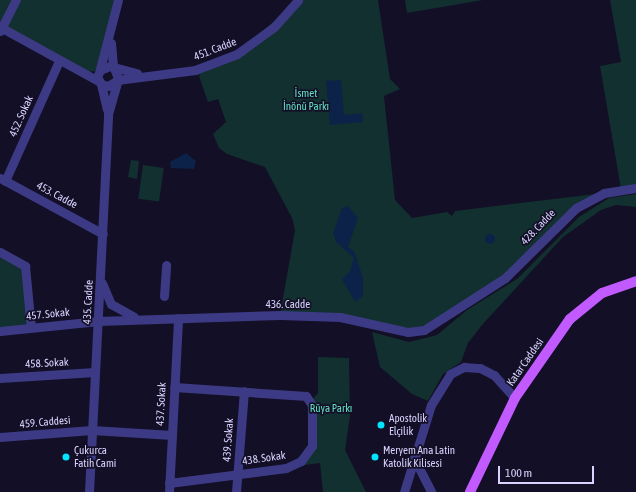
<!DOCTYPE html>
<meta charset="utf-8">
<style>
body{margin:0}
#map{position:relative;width:636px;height:492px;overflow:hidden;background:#130f26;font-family:"Asap Condensed",sans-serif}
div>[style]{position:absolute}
.green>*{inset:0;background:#12302f;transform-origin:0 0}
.water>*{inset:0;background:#0c2248}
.round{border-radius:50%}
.minor>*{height:9px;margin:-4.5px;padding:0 4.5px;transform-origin:4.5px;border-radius:4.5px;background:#3d3a85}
.major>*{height:10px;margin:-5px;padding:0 5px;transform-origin:5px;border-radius:5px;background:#c25bff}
.dots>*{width:11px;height:11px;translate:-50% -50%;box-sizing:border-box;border:2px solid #130f26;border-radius:50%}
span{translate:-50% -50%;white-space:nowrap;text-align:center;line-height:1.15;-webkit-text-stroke:3.5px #130f26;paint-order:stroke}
.street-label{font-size:11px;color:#d9d4ff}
.park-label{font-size:11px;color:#5fe0c0}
.poi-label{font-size:11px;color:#d9d4ff}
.left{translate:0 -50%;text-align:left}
.scale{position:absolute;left:498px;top:466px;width:96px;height:18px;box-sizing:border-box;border:2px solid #d9d4ff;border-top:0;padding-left:5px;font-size:12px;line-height:14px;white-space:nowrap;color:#d9d4ff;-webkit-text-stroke:3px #130f26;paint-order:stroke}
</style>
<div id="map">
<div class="green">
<div style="clip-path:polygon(0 0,118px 0,97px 71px,87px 72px,0 27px)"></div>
<div style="clip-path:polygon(298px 0,378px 0,390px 79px,400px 89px,384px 96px,395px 200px,412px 218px,447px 212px,452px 216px,455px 211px,604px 193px,587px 201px,513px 270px,424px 330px,280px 315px,295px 230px,292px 218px,265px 167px,227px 154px,219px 148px,213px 134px,226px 122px,218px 99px,208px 102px,199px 76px,201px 70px,237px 54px)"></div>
<div style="clip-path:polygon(405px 0,483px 0,407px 13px)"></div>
<div style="clip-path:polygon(610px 0,636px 0,636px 188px,621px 189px,600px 66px,621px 62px)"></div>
<div style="clip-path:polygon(131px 160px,139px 161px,137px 179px,128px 177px)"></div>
<div style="left:143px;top:165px;width:21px;height:34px;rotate:8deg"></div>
<div style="clip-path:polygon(636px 194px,636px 207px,616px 205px,601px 210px,563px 237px,482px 325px,468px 343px,461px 362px,443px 374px,428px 401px,412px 394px,380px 367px,372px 332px,409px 342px,437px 335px,467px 310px,517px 279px,579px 217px,609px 198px)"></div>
<div style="clip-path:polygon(0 252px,25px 266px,31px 328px,0 331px)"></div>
<div style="clip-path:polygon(318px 357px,349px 358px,350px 416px,345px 450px,366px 492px,323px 492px,320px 463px,304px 465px,301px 461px,308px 454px,311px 401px,318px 393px)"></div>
</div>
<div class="water">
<div style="clip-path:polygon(341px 80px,344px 115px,362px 113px,363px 122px,330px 125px,326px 81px)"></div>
<div style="clip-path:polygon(186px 153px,196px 161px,194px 169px,171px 168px,170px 162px)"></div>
<div style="clip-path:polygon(348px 206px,358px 218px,348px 247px,354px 251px,363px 278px,363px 296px,355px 302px,342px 279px,350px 271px,354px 258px,336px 242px,333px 233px,342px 208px)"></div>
<div class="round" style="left:485px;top:234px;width:10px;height:10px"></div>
</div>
<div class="minor">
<div style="left:0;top:27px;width:114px;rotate:28.8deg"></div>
<div style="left:0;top:31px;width:35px;rotate:-63deg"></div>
<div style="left:111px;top:43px;width:24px;rotate:85deg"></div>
<div style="left:100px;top:69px;width:71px;rotate:-75.4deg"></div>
<div style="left:117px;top:80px;width:79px;rotate:-7.3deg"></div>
<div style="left:195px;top:70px;width:45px;rotate:-20.9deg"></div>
<div style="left:237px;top:54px;width:46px;rotate:-36.1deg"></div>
<div style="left:274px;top:27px;width:36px;rotate:-48deg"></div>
<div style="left:116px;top:81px;width:9px;rotate:148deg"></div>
<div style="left:108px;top:86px;width:7px;rotate:-164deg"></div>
<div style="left:101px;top:84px;width:8px;rotate:-120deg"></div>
<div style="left:97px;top:77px;width:8px;rotate:-67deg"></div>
<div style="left:100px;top:70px;width:11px;rotate:-22deg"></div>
<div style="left:110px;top:66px;width:28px;rotate:15deg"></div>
<div style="left:101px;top:84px;width:26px;rotate:77deg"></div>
<div style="left:0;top:178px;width:117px;rotate:28.5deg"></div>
<div style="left:5px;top:181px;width:132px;rotate:-65.8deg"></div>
<div style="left:0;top:252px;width:29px;rotate:29deg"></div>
<div style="left:25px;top:266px;width:62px;rotate:84.5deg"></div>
<div style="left:102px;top:283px;width:23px;rotate:67deg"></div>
<div style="left:111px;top:304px;width:26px;rotate:29deg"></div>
<div style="left:164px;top:296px;width:31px;rotate:-86deg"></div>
<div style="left:0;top:331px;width:99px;rotate:-5.8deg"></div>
<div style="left:98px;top:321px;width:182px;rotate:-1.9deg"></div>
<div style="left:280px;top:315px;width:60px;rotate:1.9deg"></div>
<div style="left:340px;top:317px;width:70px;rotate:12.4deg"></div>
<div style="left:408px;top:332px;width:16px;rotate:-7deg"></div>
<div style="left:424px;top:330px;width:96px;rotate:-32.7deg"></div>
<div style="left:505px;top:278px;width:100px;rotate:-44.6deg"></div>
<div style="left:576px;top:208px;width:32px;rotate:-28deg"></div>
<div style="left:604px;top:193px;width:32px;rotate:-9deg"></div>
<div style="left:0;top:378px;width:95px;rotate:-3.6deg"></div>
<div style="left:0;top:437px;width:92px;rotate:-4.4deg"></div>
<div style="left:92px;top:430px;width:80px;rotate:3.6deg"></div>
<div style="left:414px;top:458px;width:38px;rotate:63deg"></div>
<div style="left:169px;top:483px;width:118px;rotate:-7.3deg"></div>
<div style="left:286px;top:468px;width:17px;rotate:-25deg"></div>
<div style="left:301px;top:461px;width:19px;rotate:-54deg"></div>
<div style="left:312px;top:446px;width:41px;rotate:-90deg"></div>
<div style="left:312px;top:405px;width:11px;rotate:-124deg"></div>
<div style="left:306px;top:396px;width:132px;rotate:-176.1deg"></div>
<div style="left:89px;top:492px;width:378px;rotate:-87.1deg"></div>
<div style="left:108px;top:114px;width:37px;rotate:-74deg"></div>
<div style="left:118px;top:78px;width:11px;rotate:-112deg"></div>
<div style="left:169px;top:492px;width:174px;rotate:-87deg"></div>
<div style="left:236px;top:492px;width:101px;rotate:-85.5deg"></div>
<div style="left:404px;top:492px;width:91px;rotate:-72.8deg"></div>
<div style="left:431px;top:405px;width:36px;rotate:-58deg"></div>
<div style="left:450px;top:374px;width:16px;rotate:-27deg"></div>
<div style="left:464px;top:367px;width:16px;rotate:4deg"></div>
<div style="left:480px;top:368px;width:16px;rotate:27deg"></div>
<div style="left:494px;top:375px;width:31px;rotate:48deg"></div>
</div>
<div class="major">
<div style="left:470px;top:492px;width:104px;rotate:-64.4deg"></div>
<div style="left:515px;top:398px;width:96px;rotate:-55.2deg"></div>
<div style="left:570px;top:319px;width:41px;rotate:-39.1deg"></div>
<div style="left:602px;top:293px;width:36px;rotate:-19deg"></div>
</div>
<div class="dots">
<div style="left:381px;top:425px;background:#00e5ff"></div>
<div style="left:66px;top:457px;background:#00e5ff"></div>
<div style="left:375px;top:457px;background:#00e5ff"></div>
</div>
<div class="street-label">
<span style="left:215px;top:49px;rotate:-21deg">451. Cadde</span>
<span style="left:21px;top:116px;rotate:-66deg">452. Sokak</span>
<span style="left:57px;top:195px;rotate:28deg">453. Cadde</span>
<span style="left:538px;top:227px;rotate:-46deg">428. Cadde</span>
<span style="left:88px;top:302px;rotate:-87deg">435. Cadde</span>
<span style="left:288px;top:304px">436. Cadde</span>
<span style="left:48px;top:314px;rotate:-6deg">457. Sokak</span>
<span style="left:525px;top:362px;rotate:-55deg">Katar Caddesi</span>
<span style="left:47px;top:363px;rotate:-3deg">458. Sokak</span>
<span style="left:161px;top:404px;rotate:-87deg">437. Sokak</span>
<span style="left:45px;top:422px;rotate:-5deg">459. Caddesi</span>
<span style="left:228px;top:440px;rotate:-86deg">439. Sokak</span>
<span style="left:264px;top:458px;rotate:-8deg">438. Sokak</span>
</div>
<div class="park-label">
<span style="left:306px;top:100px">İsmet<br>İnönü Parkı</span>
<span style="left:331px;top:408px">Rüya Parkı</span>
</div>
<div class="poi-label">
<span class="left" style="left:389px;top:425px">Apostolik<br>Elçilik</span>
<span class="left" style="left:74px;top:457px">Çukurca<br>Fatih Cami</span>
<span class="left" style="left:383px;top:457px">Meryem Ana Latin<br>Katolik Kilisesi</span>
</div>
<div class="scale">100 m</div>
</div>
